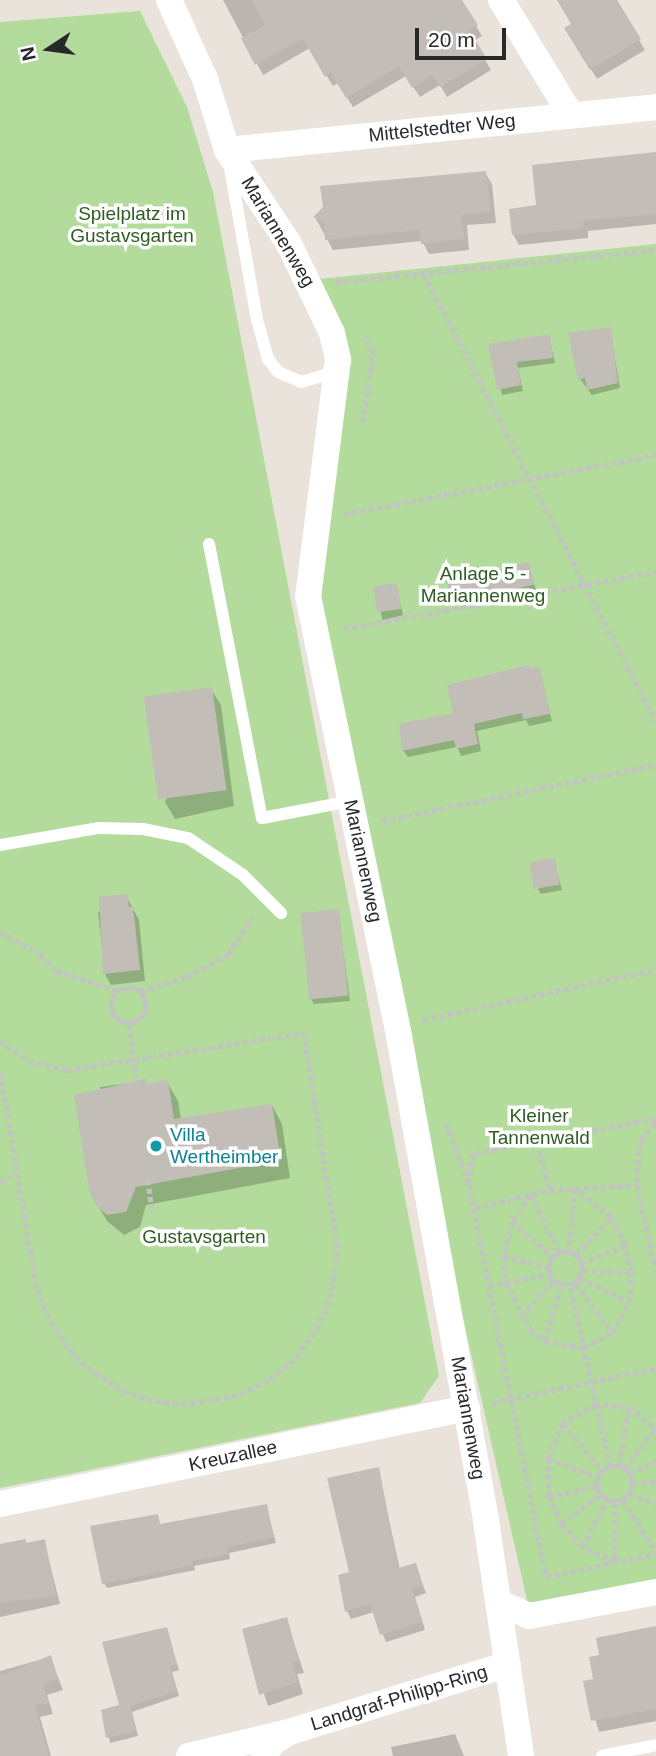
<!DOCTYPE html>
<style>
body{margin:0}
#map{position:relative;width:656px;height:1756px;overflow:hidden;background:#e9e3db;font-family:Helvetica,sans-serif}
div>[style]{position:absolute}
.green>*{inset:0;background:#b2db9c}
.shadow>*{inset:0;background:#0003;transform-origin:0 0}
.building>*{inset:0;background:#c2bdb7;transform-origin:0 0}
.path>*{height:4.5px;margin-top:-2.25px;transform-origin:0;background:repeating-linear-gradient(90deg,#c3c3c3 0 5px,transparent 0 8.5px)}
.path>.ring{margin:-2.25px;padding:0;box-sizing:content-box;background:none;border:4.5px solid #c3c3c3;border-radius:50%}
.lane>*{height:12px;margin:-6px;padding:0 6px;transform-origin:6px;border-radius:6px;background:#fff}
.street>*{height:26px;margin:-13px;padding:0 13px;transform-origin:13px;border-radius:13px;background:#fff}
.dots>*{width:19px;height:19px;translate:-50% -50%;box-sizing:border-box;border:4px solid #fff;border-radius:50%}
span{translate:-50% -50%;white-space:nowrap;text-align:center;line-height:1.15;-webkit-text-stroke:7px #fff;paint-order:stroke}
.street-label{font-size:19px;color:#282828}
.park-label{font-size:19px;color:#2d5d20}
.culture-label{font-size:19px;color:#0d838f}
.left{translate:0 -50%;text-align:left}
.north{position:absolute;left:14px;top:14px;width:70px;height:70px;-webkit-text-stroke:5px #fff;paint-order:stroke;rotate:257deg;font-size:19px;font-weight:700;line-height:28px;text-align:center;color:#282828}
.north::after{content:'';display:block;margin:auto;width:24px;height:32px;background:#282828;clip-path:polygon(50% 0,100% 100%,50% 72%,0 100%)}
.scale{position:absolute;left:415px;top:28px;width:91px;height:32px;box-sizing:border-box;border:4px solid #282828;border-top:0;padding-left:9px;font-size:21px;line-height:24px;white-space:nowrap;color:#282828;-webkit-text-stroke:5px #fff;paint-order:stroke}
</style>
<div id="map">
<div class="green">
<div style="clip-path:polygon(140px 11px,187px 107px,213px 192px,439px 1376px,420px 1403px,0 1488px,0 22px)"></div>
<div style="clip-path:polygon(656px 244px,656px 1584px,529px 1609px,399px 1036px,308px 596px,338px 360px,309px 280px)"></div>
</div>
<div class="shadow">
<div style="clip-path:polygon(223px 0,461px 0,482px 36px,474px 41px,491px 70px,447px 97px,440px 85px,420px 97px,406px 76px,353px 107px,338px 83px,333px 86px,310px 48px,263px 75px)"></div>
<div style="clip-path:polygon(559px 0,615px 0,645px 50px,597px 79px,566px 29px,573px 25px)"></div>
<div style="clip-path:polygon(656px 154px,656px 224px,588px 231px,588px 238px,519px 245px,513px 234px,538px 207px)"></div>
<div style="clip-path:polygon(485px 173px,492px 184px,496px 223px,467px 225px,469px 250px,429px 254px,422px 241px,333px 250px,315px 217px)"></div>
<div style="clip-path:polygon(610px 329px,620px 388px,592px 395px,580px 379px)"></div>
<div style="clip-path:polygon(549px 336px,555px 363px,518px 368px,523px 391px,502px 395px,490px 345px)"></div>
<div style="clip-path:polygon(528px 564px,536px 590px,455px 606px,452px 600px)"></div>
<div style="left:396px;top:585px;width:31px;height:21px;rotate:77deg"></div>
<div style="clip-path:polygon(539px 669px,552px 721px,529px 726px,526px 720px,477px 731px,481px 751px,461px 756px,457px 747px,408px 757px,403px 750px,455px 714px)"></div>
<div style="clip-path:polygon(211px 689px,221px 705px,234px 806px,175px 819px,165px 802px)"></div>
<div style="clip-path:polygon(554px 860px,562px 890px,541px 894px,538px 889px)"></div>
<div style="clip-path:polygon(126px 896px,139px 920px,145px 981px,111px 985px,105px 974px,98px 912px)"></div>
<div style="clip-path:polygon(338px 911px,350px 1001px,314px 1004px,311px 999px)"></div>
<div style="clip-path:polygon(145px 1081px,148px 1086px,167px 1082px,178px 1101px,181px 1119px,272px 1105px,282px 1124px,290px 1178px,146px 1205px,140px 1227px,124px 1235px,107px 1221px,96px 1202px,100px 1087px)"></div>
<div style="clip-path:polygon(378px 1469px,400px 1570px,415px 1565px,426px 1593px,415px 1597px,425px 1630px,386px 1642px,374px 1612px,351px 1619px,347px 1611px,351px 1573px)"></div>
<div style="clip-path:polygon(266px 1506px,276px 1543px,229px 1553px,230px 1559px,194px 1566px,195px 1570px,107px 1588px,104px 1583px,157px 1516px,161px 1526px)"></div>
<div style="clip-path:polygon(44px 1541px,60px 1604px,0 1617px,0 1547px)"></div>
<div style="clip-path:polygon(286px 1619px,304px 1673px,297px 1674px,303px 1694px,268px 1706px,244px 1631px)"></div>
<div style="clip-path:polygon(656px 1627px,656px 1721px,599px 1732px,585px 1683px,595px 1681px,601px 1656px)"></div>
<div style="clip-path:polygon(166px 1629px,179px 1670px,172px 1672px,179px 1696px,132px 1712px,138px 1736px,110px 1743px,103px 1711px,121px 1706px)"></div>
<div style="clip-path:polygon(50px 1657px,63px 1690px,47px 1695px,53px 1714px,40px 1717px,51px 1756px,0 1756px,0 1671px)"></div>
<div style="clip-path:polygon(455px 1734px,464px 1756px,393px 1756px,391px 1747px)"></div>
</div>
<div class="building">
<div style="clip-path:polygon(252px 0,462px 0,478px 25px,469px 30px,487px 59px,440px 87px,432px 75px,412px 88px,399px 66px,346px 98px,331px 73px,325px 77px,303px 39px,255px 65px,241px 38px,265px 25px)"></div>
<div style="clip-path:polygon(557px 0,617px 0,641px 39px,590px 70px,564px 28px,571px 24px)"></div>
<div style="clip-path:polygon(656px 152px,656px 214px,583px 221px,584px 228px,512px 235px,509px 209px,536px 205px,532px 165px)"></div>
<div style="clip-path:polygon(486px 171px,491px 212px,461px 215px,464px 239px,421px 244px,419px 230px,325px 240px,324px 223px,313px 217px,323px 207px,320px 186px)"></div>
<div style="clip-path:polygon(611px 327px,618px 383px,587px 390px,585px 378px,578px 380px,568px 333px)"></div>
<div style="clip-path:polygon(550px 334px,553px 358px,517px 362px,521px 385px,497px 390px,488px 344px)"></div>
<div style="left:529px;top:562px;width:23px;height:85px;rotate:77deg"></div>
<div style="left:397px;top:583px;width:26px;height:24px;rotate:81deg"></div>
<div style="clip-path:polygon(529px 665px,530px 669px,540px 667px,550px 714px,523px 719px,522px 713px,474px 724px,478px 744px,456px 749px,454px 740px,402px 751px,399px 724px,453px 713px,447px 685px)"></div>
<div style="left:212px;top:687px;width:104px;height:69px;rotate:82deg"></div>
<div style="left:555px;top:858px;width:27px;height:26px;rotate:80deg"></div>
<div style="clip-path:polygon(127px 894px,129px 907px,133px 907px,140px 970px,103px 974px,99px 897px)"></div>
<div style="left:339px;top:909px;width:87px;height:39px;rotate:84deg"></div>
<div style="clip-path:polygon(146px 1079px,147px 1084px,168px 1080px,174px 1119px,272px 1104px,281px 1160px,136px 1187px,126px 1212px,107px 1215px,94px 1203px,89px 1189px,74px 1095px)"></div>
<div style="clip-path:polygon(379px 1467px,398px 1568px,416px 1563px,423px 1585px,412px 1589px,422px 1622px,380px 1635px,370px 1604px,345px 1612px,338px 1575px,349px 1572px,327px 1478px)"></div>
<div style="clip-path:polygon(267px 1504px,274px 1538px,227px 1547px,228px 1554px,192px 1561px,193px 1565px,102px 1584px,90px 1526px,158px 1514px,160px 1524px)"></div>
<div style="clip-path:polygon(26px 1539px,26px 1543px,45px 1539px,56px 1596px,0 1603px,0 1544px)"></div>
<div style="clip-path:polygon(287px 1617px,299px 1661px,292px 1663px,298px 1682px,259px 1695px,242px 1629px)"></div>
<div style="clip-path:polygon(656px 1626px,656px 1709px,591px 1721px,583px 1681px,593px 1679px,589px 1657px,599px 1655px,596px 1638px)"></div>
<div style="clip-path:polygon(167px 1627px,177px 1664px,170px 1666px,177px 1691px,130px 1706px,136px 1731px,106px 1738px,101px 1710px,119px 1705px,102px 1642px)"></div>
<div style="clip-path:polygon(51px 1655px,58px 1679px,43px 1684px,48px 1703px,35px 1706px,49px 1756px,0 1756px,0 1676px)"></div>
</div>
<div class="path">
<div style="left:424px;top:274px;width:505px;rotate:62.62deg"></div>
<div style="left:336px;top:282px;width:322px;rotate:-5.7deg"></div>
<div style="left:362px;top:422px;width:70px;rotate:-80.9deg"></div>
<div style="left:373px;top:353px;width:19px;rotate:-118deg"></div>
<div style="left:344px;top:514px;width:318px;rotate:-10.7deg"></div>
<div style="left:344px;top:629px;width:317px;rotate:-10.4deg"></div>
<div style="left:382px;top:821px;width:280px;rotate:-11.6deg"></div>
<div style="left:0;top:932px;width:46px;rotate:28.8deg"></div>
<div style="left:40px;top:954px;width:23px;rotate:47deg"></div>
<div style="left:56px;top:971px;width:66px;rotate:17.6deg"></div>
<div class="ring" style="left:111px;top:988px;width:31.5px;height:31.5px"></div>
<div style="left:140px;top:991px;width:49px;rotate:-16.6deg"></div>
<div style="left:187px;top:977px;width:47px;rotate:-28.2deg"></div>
<div style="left:228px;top:955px;width:46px;rotate:-57.3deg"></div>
<div style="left:423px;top:1020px;width:239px;rotate:-12.3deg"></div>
<div style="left:130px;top:1024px;width:56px;rotate:83.9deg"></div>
<div style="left:0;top:1041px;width:35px;rotate:35deg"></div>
<div style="left:29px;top:1061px;width:39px;rotate:13deg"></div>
<div style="left:67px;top:1070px;width:240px;rotate:-8.9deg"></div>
<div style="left:304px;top:1033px;width:221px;rotate:81.1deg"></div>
<div style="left:338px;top:1251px;width:52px;rotate:98.9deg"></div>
<div style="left:330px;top:1302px;width:34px;rotate:116deg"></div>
<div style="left:315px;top:1333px;width:34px;rotate:128deg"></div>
<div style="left:294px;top:1360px;width:33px;rotate:141deg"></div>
<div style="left:268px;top:1381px;width:34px;rotate:154deg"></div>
<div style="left:237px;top:1396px;width:52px;rotate:170deg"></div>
<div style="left:186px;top:1405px;width:34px;rotate:-173deg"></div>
<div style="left:152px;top:1401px;width:34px;rotate:-161deg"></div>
<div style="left:120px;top:1390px;width:51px;rotate:-145.4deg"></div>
<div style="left:78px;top:1361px;width:52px;rotate:-125.5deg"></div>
<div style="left:48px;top:1319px;width:34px;rotate:-111deg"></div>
<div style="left:36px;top:1287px;width:218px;rotate:-99.5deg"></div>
<div style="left:656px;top:1119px;width:186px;rotate:169.2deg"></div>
<div style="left:473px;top:1154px;width:30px;rotate:98deg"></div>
<div style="left:469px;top:1184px;width:400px;rotate:78.9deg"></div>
<div style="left:546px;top:1577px;width:112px;rotate:-11.8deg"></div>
<div style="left:446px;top:1123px;width:64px;rotate:69deg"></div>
<div style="left:656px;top:1123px;width:19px;rotate:133deg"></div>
<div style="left:643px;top:1137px;width:15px;rotate:106deg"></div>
<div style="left:639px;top:1151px;width:34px;rotate:93deg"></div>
<div style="left:637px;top:1185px;width:89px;rotate:77.7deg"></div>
<div style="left:537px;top:1142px;width:50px;rotate:74.8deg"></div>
<div style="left:148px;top:1180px;width:29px;rotate:82deg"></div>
<div style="left:0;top:1182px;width:18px;rotate:-29deg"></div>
<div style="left:475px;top:1208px;width:77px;rotate:-13.5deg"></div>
<div style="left:550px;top:1190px;width:87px;rotate:-3.3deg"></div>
<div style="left:512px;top:1222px;width:55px;rotate:39.8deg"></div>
<div class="ring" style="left:549px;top:1252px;width:29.5px;height:29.5px"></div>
<div style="left:559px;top:1252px;width:64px;rotate:-116.2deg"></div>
<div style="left:531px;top:1195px;width:33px;rotate:125deg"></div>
<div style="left:512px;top:1222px;width:35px;rotate:103deg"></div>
<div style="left:504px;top:1256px;width:26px;rotate:86deg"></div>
<div style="left:506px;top:1282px;width:54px;rotate:62.5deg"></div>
<div style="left:531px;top:1330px;width:18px;rotate:38deg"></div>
<div style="left:545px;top:1341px;width:40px;rotate:10deg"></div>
<div style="left:584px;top:1348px;width:32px;rotate:-30deg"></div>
<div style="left:612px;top:1332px;width:34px;rotate:-60deg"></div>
<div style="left:629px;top:1302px;width:29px;rotate:-86deg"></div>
<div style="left:631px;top:1273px;width:28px;rotate:-103deg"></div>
<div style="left:625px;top:1246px;width:32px;rotate:-116deg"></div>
<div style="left:611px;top:1217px;width:46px;rotate:-142.1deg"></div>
<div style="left:575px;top:1189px;width:62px;rotate:95.5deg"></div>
<div style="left:577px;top:1254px;width:50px;rotate:-47.4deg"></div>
<div style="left:504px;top:1256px;width:46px;rotate:13.7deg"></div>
<div style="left:581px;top:1263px;width:47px;rotate:-21.1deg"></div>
<div style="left:583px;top:1270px;width:48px;rotate:3.6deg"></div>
<div style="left:581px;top:1278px;width:54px;rotate:26.6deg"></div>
<div style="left:576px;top:1284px;width:60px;rotate:53.1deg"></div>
<div style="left:489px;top:1286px;width:63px;rotate:-11deg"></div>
<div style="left:571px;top:1288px;width:181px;rotate:77.6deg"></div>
<div style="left:521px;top:1316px;width:47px;rotate:-47.6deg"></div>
<div style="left:545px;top:1341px;width:56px;rotate:-74.5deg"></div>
<div style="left:492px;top:1403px;width:168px;rotate:-12deg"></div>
<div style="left:563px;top:1424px;width:62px;rotate:49.6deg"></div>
<div style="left:548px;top:1459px;width:53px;rotate:19.8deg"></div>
<div style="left:619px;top:1465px;width:59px;rotate:-80.2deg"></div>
<div class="ring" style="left:597px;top:1466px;width:31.5px;height:31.5px"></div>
<div style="left:625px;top:1468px;width:51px;rotate:-52.9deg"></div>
<div style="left:630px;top:1473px;width:29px;rotate:-25deg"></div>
<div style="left:633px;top:1483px;width:23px;rotate:-2deg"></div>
<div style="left:630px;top:1494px;width:28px;rotate:21deg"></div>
<div style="left:549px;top:1497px;width:50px;rotate:-12.7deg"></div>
<div style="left:623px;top:1501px;width:60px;rotate:56.6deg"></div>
<div style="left:615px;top:1503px;width:59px;rotate:90deg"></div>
<div style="left:615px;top:1562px;width:36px;rotate:-156deg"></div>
<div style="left:582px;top:1547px;width:31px;rotate:-132deg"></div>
<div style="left:561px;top:1524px;width:30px;rotate:-114deg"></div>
<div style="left:549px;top:1497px;width:38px;rotate:-92deg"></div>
<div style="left:548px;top:1459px;width:38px;rotate:-68deg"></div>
<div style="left:562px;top:1424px;width:39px;rotate:-31deg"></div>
<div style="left:595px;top:1404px;width:34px;rotate:5deg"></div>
<div style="left:629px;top:1407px;width:34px;rotate:38deg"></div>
<div style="left:561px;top:1524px;width:50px;rotate:-36.9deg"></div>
<div style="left:582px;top:1547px;width:53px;rotate:-62deg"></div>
</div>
<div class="lane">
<div style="left:230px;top:168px;width:154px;rotate:79.9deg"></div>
<div style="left:257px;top:320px;width:41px;rotate:74.2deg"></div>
<div style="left:268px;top:359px;width:16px;rotate:52deg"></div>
<div style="left:278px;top:372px;width:25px;rotate:23deg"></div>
<div style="left:301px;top:382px;width:26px;rotate:-16deg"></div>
<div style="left:326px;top:375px;width:13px;rotate:-51deg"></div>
<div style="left:209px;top:544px;width:279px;rotate:79.1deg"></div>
<div style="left:262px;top:818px;width:91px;rotate:-10.8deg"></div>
<div style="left:0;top:845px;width:99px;rotate:-9.8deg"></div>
<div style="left:98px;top:828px;width:45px;rotate:1.3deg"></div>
<div style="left:143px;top:829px;width:46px;rotate:11.3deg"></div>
<div style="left:188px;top:838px;width:66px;rotate:33.9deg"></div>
<div style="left:243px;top:875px;width:54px;rotate:45deg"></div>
<div style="left:602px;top:1756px;width:55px;rotate:-11.5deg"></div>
</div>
<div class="street">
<div style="left:169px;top:0;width:87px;rotate:65.5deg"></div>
<div style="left:205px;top:79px;width:74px;rotate:72.8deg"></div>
<div style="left:227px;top:150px;width:113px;rotate:56.6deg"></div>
<div style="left:289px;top:244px;width:99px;rotate:64.2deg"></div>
<div style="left:332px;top:333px;width:28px;rotate:77deg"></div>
<div style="left:338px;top:360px;width:238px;rotate:97.2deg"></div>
<div style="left:308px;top:596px;width:449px;rotate:78.3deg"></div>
<div style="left:399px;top:1036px;width:493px;rotate:79.8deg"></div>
<div style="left:486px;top:1521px;width:238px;rotate:81.5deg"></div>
<div style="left:501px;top:0;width:135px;rotate:58.7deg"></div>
<div style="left:227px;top:150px;width:431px;rotate:-5.7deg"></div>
<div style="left:0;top:1504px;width:477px;rotate:-11.6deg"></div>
<div style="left:500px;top:1603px;width:32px;rotate:24deg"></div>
<div style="left:529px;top:1616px;width:129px;rotate:-10.7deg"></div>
<div style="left:289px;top:1732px;width:229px;rotate:-17.2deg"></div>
<div style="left:189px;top:1756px;width:103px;rotate:-13.5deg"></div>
<div style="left:289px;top:1732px;width:20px;rotate:147deg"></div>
<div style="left:272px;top:1743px;width:15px;rotate:122deg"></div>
</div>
<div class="dots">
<div style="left:156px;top:1146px;background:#0f9aa8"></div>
</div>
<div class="street-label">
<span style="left:442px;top:128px;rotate:-6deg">Mittelstedter Weg</span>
<span style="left:278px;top:232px;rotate:59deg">Mariannenweg</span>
<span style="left:363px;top:861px;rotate:78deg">Mariannenweg</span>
<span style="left:468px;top:1418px;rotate:80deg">Mariannenweg</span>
<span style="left:233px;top:1456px;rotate:-12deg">Kreuzallee</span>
<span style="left:399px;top:1698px;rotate:-17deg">Landgraf-Philipp-Ring</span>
</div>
<div class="park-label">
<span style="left:132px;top:225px">Spielplatz im<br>Gustavsgarten</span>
<span style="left:483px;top:585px">Anlage 5 -<br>Mariannenweg</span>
<span style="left:539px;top:1127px">Kleiner<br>Tannenwald</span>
<span style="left:204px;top:1237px">Gustavsgarten</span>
</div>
<div class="culture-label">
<span class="left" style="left:170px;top:1146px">Villa<br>Wertheimber</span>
</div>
<div class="north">N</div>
<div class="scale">20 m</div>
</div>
